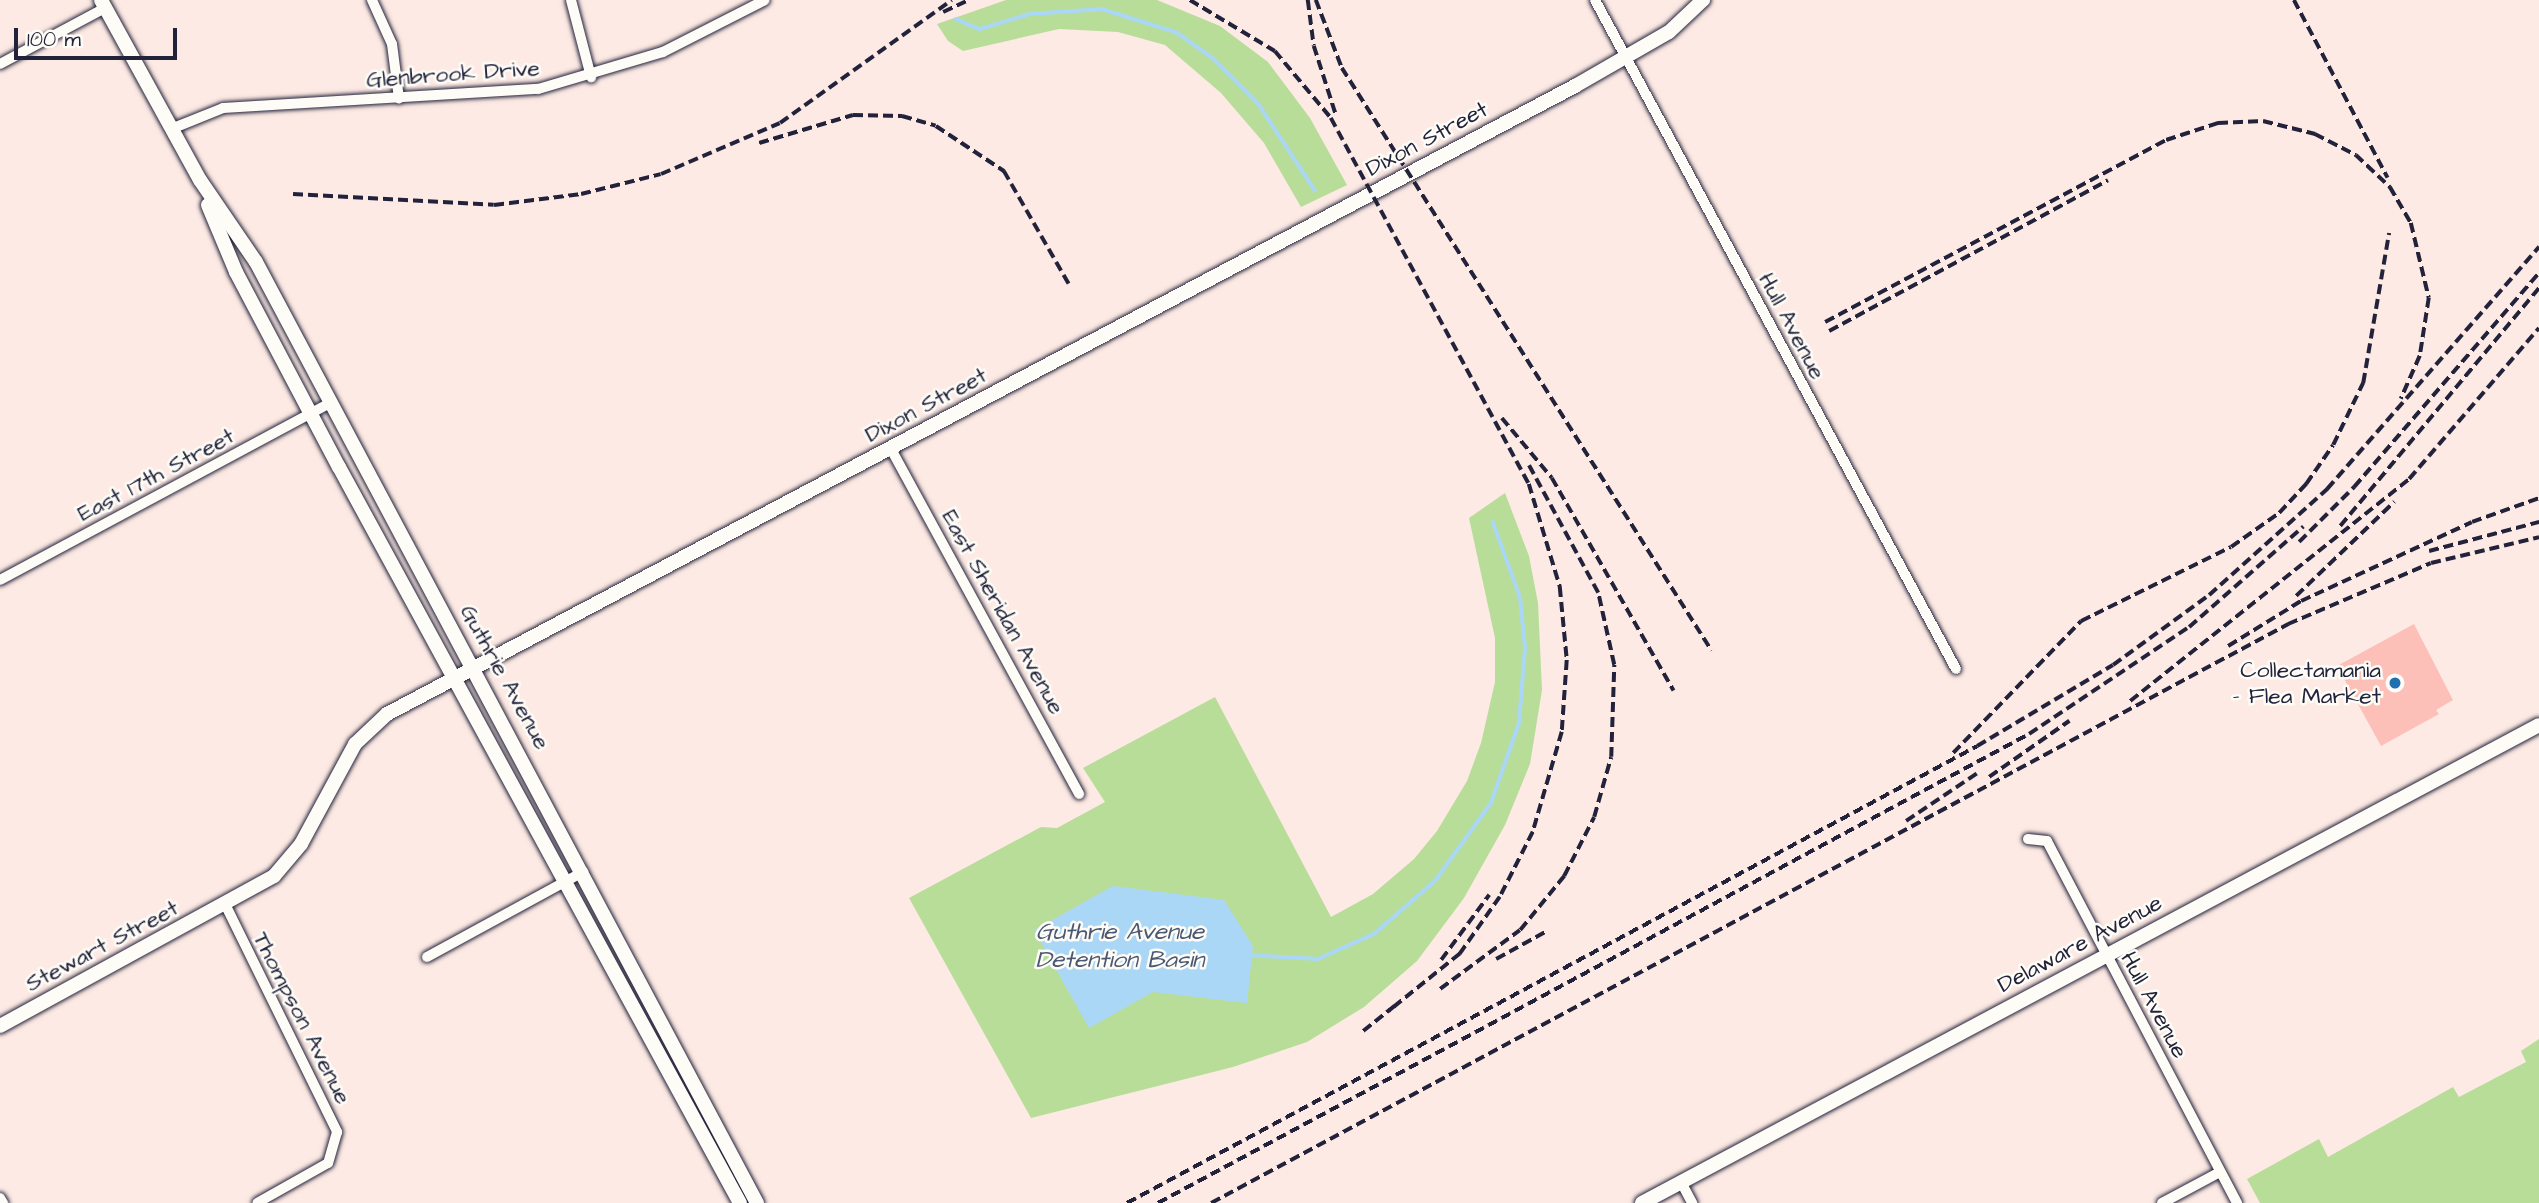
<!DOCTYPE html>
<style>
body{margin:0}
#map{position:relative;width:2539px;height:1203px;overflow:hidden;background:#fdeae4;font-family:"Architects Daughter",sans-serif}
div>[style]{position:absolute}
.green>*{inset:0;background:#b8dd98}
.water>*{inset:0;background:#abd7f7}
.stream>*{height:3.5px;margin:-1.75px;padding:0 1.75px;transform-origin:1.75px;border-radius:1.75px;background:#abd7f7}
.building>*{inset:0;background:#fcc0b8}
.roads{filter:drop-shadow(0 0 2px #22223b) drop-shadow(0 0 2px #22223b)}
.street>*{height:10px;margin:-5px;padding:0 5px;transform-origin:5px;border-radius:5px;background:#fdfcf7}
.secondary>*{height:14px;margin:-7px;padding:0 7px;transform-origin:7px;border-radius:7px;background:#fdfcf7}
.rail>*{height:3.5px;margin-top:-1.75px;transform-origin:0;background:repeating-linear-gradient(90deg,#22223b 0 10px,transparent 0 15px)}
.dots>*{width:19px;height:19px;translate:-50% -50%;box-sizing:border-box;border:4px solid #fdfcf7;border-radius:50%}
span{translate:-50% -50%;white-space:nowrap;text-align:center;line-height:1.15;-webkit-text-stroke:5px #fdfcf7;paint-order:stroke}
.street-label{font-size:23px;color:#22223b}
.poi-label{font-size:23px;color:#22223b}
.right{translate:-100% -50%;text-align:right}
.water-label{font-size:24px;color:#4b5873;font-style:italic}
.scale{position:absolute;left:14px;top:28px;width:163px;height:32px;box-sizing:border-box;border:4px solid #22223b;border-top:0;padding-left:9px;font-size:21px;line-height:24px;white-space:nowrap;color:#22223b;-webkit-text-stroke:5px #fdfcf7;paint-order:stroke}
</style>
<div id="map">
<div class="green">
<div style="clip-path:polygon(1006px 0,1157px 0,1220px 26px,1268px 62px,1310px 118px,1347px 185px,1301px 207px,1264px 143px,1221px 93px,1165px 45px,1118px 32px,1059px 29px,963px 51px,948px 41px,937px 24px)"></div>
<div style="clip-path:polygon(1505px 493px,1529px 556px,1538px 603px,1542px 690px,1530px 764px,1505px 825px,1464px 898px,1417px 961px,1364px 1007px,1307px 1042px,1233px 1067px,1031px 1118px,909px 898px,1041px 827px,1057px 828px,1105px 802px,1083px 768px,1215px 697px,1331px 917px,1373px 894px,1414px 859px,1437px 831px,1467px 781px,1481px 743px,1495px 682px,1495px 638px,1469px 518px)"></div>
<div style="clip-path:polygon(2539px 1039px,2539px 1203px,2260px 1203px,2247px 1179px,2319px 1139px,2328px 1157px,2453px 1087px,2459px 1097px,2526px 1062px,2521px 1051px)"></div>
</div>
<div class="water">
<div style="clip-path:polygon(1113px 886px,1224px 900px,1253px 946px,1247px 1003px,1153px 992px,1089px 1028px,1034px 930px)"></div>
</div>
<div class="stream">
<div style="left:956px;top:19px;width:26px;rotate:23deg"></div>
<div style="left:980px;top:29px;width:52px;rotate:-16.7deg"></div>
<div style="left:1030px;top:14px;width:72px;rotate:-4deg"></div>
<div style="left:1102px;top:9px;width:77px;rotate:17.3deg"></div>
<div style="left:1176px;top:32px;width:45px;rotate:35.1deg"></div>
<div style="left:1213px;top:58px;width:64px;rotate:45deg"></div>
<div style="left:1258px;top:103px;width:104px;rotate:56.8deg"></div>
<div style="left:1247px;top:955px;width:71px;rotate:3.2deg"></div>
<div style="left:1318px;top:959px;width:61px;rotate:-24.1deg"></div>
<div style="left:1374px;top:934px;width:81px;rotate:-41deg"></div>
<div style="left:1435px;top:881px;width:96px;rotate:-54.3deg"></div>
<div style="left:1491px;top:803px;width:85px;rotate:-70.7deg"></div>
<div style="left:1519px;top:723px;width:75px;rotate:-85.4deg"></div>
<div style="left:1525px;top:648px;width:50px;rotate:-95.7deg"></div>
<div style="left:1520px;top:598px;width:80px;rotate:-109.8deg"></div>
</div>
<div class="building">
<div style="clip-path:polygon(2414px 624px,2453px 700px,2436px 710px,2439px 714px,2381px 746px,2337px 666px)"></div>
</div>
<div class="roads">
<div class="street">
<div style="left:372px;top:0;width:48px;rotate:65.6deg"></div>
<div style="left:392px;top:44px;width:55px;rotate:82.7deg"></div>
<div style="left:571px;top:0;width:80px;rotate:75.4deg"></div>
<div style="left:1595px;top:0;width:760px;rotate:61.65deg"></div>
<div style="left:0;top:64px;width:119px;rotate:-28.1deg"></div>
<div style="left:171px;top:129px;width:56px;rotate:-22deg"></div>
<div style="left:223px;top:108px;width:316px;rotate:-3.5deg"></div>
<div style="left:538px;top:89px;width:130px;rotate:-16.5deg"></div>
<div style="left:663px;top:52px;width:114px;rotate:-27deg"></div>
<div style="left:891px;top:449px;width:393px;rotate:61.4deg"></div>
<div style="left:0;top:580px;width:374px;rotate:-28.2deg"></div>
<div style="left:2028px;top:839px;width:19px;rotate:6deg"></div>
<div style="left:2047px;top:841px;width:409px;rotate:62.3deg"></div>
<div style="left:226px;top:906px;width:252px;rotate:63.8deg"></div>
<div style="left:337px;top:1132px;width:32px;rotate:106deg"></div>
<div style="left:328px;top:1163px;width:81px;rotate:150.6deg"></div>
<div style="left:427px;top:957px;width:178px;rotate:-28.6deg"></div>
<div style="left:1681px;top:1182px;width:24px;rotate:62deg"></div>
<div style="left:0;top:1198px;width:6px;rotate:59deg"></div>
<div style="left:2162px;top:1203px;width:66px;rotate:-28.1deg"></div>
</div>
<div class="secondary">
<div style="left:101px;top:0;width:205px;rotate:61.2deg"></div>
<div style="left:200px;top:180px;width:99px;rotate:55.7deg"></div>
<div style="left:256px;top:262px;width:1066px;rotate:61.97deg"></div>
<div style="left:208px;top:205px;width:73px;rotate:67.3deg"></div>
<div style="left:236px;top:272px;width:221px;rotate:62.2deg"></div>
<div style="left:339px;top:467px;width:838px;rotate:61.42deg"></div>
<div style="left:0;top:1026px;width:312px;rotate:-28.7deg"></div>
<div style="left:274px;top:876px;width:42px;rotate:-49.8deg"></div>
<div style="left:301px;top:844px;width:114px;rotate:-61.6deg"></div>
<div style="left:355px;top:744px;width:44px;rotate:-43.2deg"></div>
<div style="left:387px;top:714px;width:1344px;rotate:-27.86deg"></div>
<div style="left:1575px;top:86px;width:108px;rotate:-29.9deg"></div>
<div style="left:1669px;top:32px;width:47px;rotate:-43.3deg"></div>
<div style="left:1642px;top:1203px;width:1016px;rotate:-28.05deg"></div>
</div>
</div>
<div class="rail">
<div style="left:1190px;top:0;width:99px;rotate:31deg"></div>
<div style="left:1275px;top:51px;width:87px;rotate:50.1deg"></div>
<div style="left:1331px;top:118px;width:416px;rotate:61.6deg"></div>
<div style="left:1529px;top:484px;width:108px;rotate:73.2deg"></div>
<div style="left:1560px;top:587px;width:73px;rotate:84.5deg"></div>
<div style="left:1567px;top:660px;width:72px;rotate:94deg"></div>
<div style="left:1562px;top:732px;width:104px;rotate:106.2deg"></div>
<div style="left:1533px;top:832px;width:73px;rotate:116.9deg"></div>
<div style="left:1500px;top:897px;width:70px;rotate:125.1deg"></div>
<div style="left:1460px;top:954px;width:91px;rotate:141.2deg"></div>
<div style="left:1308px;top:0;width:46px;rotate:82.6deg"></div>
<div style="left:1314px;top:46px;width:72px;rotate:72.3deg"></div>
<div style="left:1316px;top:0;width:73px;rotate:69.1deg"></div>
<div style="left:1342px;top:68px;width:690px;rotate:57.6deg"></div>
<div style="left:2294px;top:0;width:201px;rotate:62.2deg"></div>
<div style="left:943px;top:12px;width:29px;rotate:-25deg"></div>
<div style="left:759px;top:143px;width:98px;rotate:-16.6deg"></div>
<div style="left:853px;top:115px;width:49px;rotate:1.2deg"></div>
<div style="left:902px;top:116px;width:35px;rotate:16deg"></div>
<div style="left:936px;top:126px;width:82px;rotate:33.5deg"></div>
<div style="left:1004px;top:171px;width:133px;rotate:60.1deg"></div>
<div style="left:293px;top:194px;width:201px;rotate:3.1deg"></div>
<div style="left:494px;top:205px;width:88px;rotate:-7.2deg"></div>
<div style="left:581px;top:194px;width:82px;rotate:-14deg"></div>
<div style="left:661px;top:174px;width:129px;rotate:-23.2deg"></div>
<div style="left:780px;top:123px;width:211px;rotate:-35.6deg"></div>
<div style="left:1825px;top:322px;width:387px;rotate:-28.1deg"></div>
<div style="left:2166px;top:140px;width:55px;rotate:-18.1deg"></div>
<div style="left:2218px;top:123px;width:45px;rotate:-2.5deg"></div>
<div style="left:2263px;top:121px;width:54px;rotate:14deg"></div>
<div style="left:2315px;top:134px;width:46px;rotate:27.1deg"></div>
<div style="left:2356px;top:155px;width:47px;rotate:43.3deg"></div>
<div style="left:2390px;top:187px;width:42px;rotate:59.7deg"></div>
<div style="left:2411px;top:223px;width:77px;rotate:76.5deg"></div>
<div style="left:2429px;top:298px;width:59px;rotate:98.8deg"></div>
<div style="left:2420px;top:356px;width:47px;rotate:113.8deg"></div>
<div style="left:1829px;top:331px;width:317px;rotate:-28.4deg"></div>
<div style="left:1502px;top:418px;width:78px;rotate:50.2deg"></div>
<div style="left:1552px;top:478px;width:245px;rotate:60.2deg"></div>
<div style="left:2340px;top:526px;width:310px;rotate:-50.1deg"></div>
<div style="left:2299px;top:542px;width:78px;rotate:-45deg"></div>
<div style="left:2354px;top:487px;width:283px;rotate:-49.2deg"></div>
<div style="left:2429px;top:551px;width:114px;rotate:-14.8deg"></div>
<div style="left:2296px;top:596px;width:136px;rotate:-43.8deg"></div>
<div style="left:2228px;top:646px;width:86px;rotate:-31.7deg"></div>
<div style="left:2301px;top:601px;width:188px;rotate:-24.8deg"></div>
<div style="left:2472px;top:522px;width:71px;rotate:-19.7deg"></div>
<div style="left:2130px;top:701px;width:357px;rotate:-38.5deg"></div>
<div style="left:2409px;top:479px;width:199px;rotate:-49.3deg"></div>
<div style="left:1953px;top:753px;width:184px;rotate:-45.9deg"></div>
<div style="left:2081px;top:621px;width:167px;rotate:-26.3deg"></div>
<div style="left:2231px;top:547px;width:59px;rotate:-35.3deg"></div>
<div style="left:2279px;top:513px;width:40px;rotate:-47deg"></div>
<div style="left:2306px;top:484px;width:47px;rotate:-55.3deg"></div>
<div style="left:2333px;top:445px;width:69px;rotate:-64.2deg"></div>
<div style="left:2363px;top:383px;width:152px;rotate:-80.2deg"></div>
<div style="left:1989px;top:777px;width:98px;rotate:-35deg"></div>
<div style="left:1906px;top:821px;width:88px;rotate:-33.9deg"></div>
<div style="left:1496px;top:959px;width:56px;rotate:-28.9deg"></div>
<div style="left:1441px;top:960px;width:81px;rotate:-53.6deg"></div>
<div style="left:1440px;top:989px;width:99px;rotate:-36.4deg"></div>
<div style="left:1520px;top:930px;width:70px;rotate:-50.8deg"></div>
<div style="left:1564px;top:876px;width:66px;rotate:-63deg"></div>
<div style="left:1594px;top:817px;width:62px;rotate:-74.2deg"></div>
<div style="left:1611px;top:757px;width:92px;rotate:-88.1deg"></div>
<div style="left:1614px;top:665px;width:74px;rotate:-102.5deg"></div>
<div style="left:1598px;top:593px;width:145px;rotate:-118.5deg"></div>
<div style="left:1363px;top:1031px;width:43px;rotate:-38.5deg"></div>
<div style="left:1127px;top:1203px;width:965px;rotate:-28.26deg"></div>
<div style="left:1977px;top:746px;width:158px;rotate:-30.8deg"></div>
<div style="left:2113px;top:665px;width:119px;rotate:-36.1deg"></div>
<div style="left:2209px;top:595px;width:159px;rotate:-41.9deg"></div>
<div style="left:2327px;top:489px;width:322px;rotate:-48.8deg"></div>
<div style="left:1158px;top:1203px;width:989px;rotate:-28.3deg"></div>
<div style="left:2029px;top:734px;width:192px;rotate:-33.8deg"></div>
<div style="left:2189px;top:627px;width:152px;rotate:-41.3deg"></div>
<div style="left:1211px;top:1203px;width:1223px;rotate:-28.26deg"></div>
<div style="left:2288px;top:624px;width:155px;rotate:-23.1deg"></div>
<div style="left:2431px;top:563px;width:111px;rotate:-13.5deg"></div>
</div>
<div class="dots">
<div style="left:2395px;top:683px;background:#1f6fb2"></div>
</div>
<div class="street-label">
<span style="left:453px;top:74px;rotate:-4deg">Glenbrook Drive</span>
<span style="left:1427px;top:139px;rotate:-28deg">Dixon Street</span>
<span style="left:1792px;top:326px;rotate:62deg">Hull Avenue</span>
<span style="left:926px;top:405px;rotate:-28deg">Dixon Street</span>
<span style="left:156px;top:475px;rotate:-28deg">East 17th Street</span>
<span style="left:1003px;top:612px;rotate:61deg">East Sheridan Avenue</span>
<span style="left:505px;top:677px;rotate:61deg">Guthrie Avenue</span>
<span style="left:2080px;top:944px;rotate:-28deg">Delaware Avenue</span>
<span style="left:102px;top:946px;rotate:-28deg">Stewart Street</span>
<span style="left:2154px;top:1005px;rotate:62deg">Hull Avenue</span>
<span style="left:302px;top:1018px;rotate:63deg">Thompson Avenue</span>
</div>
<div class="poi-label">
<span class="right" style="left:2381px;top:683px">Collectamania<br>- Flea Market</span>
</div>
<div class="water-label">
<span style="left:1120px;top:947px">Guthrie Avenue<br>Detention Basin</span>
</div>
<div class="scale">100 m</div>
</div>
